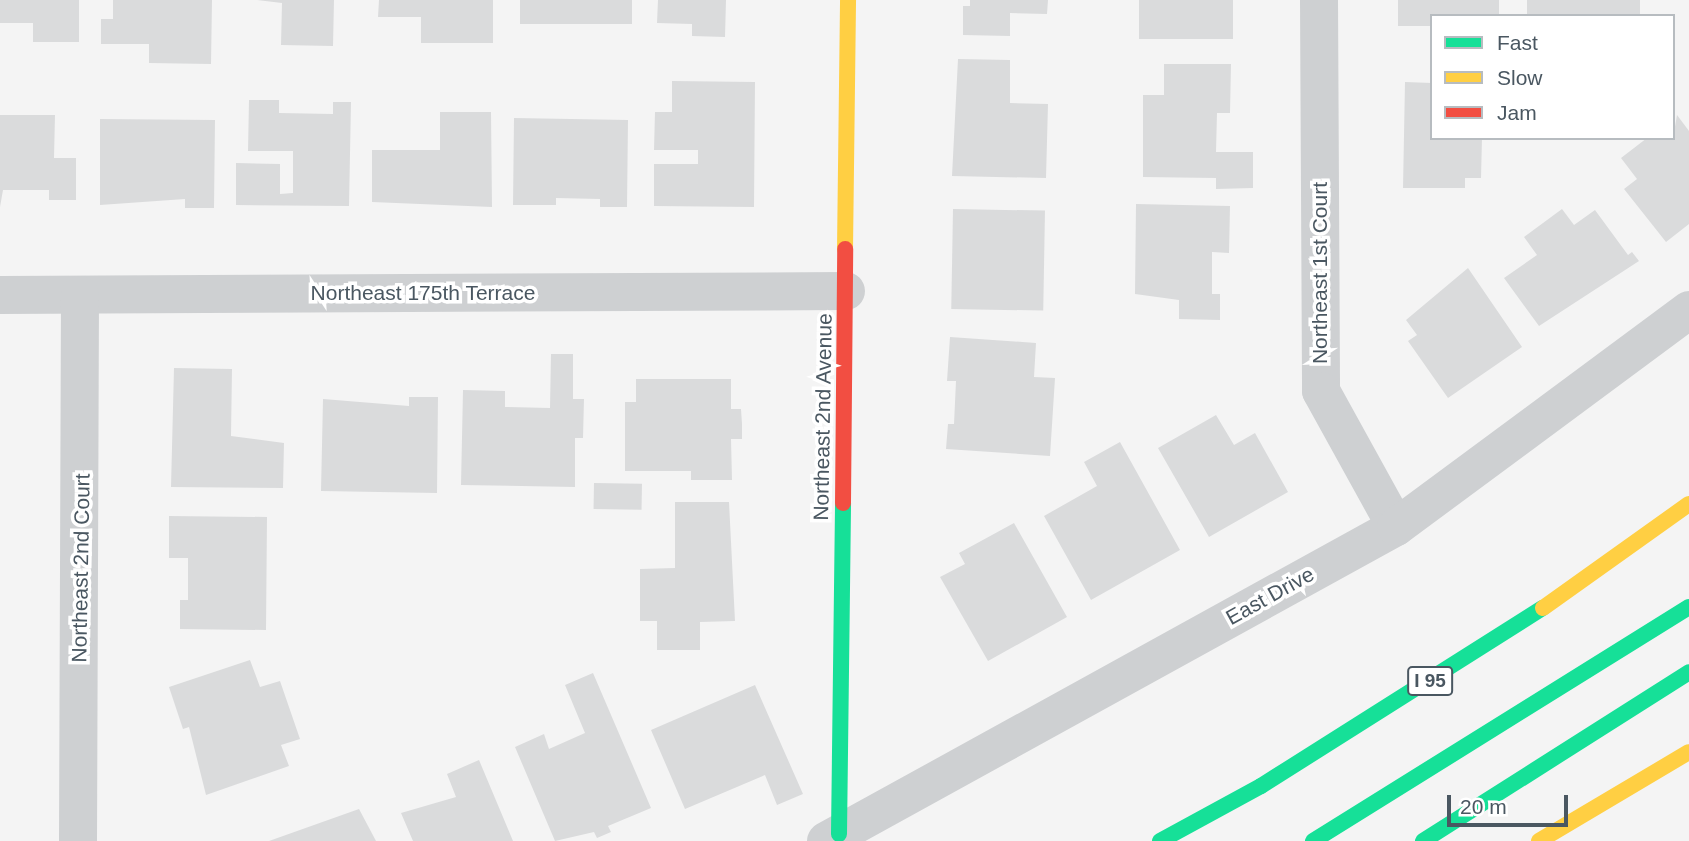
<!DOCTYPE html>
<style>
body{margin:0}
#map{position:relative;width:1689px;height:841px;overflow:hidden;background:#f4f4f4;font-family:Arial,sans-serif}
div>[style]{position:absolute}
.building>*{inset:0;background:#dadbdc;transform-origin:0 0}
.street>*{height:38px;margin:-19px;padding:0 19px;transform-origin:19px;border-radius:19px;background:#ced0d2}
.fast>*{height:16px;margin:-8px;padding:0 8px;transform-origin:8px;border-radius:8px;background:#16e098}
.slow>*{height:16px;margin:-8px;padding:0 8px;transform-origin:8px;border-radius:8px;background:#ffcf43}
.jam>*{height:16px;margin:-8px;padding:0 8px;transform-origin:8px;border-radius:8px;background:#f24e42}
span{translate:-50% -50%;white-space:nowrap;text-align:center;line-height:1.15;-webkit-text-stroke:7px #fff;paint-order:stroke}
.shield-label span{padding:2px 5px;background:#fff;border:2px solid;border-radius:5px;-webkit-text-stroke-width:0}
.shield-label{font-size:19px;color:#4a5761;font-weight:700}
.street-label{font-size:21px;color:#4a5761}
.legend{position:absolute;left:1430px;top:14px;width:245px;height:126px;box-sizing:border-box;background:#fff;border:2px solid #b7bcc0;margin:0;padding:9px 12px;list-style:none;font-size:21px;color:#4a5761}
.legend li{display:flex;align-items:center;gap:14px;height:35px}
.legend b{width:35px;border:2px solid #b7bcc0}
.scale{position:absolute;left:1447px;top:795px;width:121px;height:32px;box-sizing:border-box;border:4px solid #4a5761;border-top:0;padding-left:9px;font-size:21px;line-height:24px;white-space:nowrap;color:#4a5761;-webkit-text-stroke:5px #fff;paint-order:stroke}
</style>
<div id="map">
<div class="building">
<div style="clip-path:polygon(0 0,79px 0,79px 42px,33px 42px,33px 23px,0 23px)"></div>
<div style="clip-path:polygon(113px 0,212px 0,211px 64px,149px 63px,149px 44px,101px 44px,101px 19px,113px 19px)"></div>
<div style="clip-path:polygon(257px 0,334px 0,333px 46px,281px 45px,282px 3px)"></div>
<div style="clip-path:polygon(379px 0,493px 0,493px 43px,421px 43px,421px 17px,378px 17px)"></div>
<div style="left:520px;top:0;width:112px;height:24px"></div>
<div style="clip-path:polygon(658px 0,726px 0,725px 37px,692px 36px,692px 24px,657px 23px)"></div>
<div style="clip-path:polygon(970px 0,1048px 0,1047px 14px,1010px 13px,1010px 36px,963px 35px,963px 6px,970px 6px)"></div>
<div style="left:1139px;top:0;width:94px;height:39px"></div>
<div style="clip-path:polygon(1398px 0,1499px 0,1499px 16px,1432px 16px,1432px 26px,1398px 26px)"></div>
<div style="left:1527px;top:0;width:113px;height:16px"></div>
<div style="clip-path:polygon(958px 59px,1010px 60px,1010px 103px,1048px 104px,1046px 178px,952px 176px)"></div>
<div style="clip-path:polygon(1164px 64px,1231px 64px,1230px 113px,1217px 113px,1216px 152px,1253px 152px,1253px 188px,1216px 189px,1216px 178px,1143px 177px,1143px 95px,1164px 95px)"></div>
<div style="clip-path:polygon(672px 81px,755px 82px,754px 207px,654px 206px,654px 164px,698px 164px,698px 150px,654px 150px,655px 112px,672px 112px)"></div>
<div style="clip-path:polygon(1405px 82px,1432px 83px,1432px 138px,1482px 138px,1481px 178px,1465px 178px,1465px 188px,1403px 188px)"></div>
<div style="clip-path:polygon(249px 100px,279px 100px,279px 113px,333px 114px,333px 102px,351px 102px,349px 206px,236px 205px,236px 163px,280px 164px,280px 194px,293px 193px,293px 151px,248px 151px)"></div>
<div style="clip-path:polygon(440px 112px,491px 112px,492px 207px,372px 202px,372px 150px,440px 150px)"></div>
<div style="clip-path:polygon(0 115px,55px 115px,54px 158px,76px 158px,76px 200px,49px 200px,49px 190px,3px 190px,0 207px)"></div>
<div style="clip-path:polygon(1677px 115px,1689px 131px,1689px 224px,1666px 242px,1624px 189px,1637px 179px,1621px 158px,1647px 138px,1673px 138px)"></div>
<div style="clip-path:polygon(514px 118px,628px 120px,627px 207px,600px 207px,600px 199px,556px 198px,556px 205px,513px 205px)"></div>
<div style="clip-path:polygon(100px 119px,215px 120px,214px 208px,185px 208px,185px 199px,100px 205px)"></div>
<div style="clip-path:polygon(1136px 204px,1230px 206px,1229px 253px,1212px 252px,1212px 294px,1220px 294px,1220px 320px,1179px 319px,1179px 300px,1135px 294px)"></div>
<div style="left:953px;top:209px;width:92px;height:100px;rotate:1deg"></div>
<div style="clip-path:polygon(1562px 209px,1574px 225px,1595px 210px,1628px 255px,1632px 252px,1639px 261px,1539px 326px,1504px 278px,1537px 255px,1524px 237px)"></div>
<div style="clip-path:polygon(1468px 268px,1522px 347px,1448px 398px,1408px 341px,1417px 335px,1406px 320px)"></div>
<div style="clip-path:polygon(950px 337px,1036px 343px,1034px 377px,1055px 378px,1050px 456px,946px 449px,948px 424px,954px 424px,956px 381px,947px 381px)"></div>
<div style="clip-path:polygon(551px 354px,573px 354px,573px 399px,584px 399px,583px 438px,575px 438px,575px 487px,461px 485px,463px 390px,505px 391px,505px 407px,550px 408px)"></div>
<div style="clip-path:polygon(174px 368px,232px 369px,231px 436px,284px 443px,283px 488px,171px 487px)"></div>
<div style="clip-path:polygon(636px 379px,731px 379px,731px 409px,741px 409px,742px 424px,742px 439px,731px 439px,732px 480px,691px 480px,691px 471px,625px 471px,625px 402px,636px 402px)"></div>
<div style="clip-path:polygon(409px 397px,438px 397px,437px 493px,321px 491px,323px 399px,409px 406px)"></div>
<div style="clip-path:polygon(1216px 415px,1234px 445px,1255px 433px,1288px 492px,1209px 537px,1158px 448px)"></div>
<div style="clip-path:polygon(1120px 442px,1180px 550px,1091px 600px,1044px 516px,1097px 486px,1084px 462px)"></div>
<div style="left:594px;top:483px;width:48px;height:26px;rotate:1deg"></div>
<div style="clip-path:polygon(675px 502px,729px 502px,735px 621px,700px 622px,700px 650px,657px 650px,657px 621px,640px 621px,640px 569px,675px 568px)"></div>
<div style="clip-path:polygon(169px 516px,267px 517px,266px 630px,180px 629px,180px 600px,188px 600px,188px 558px,169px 558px)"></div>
<div style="clip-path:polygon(1014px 523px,1067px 617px,988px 661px,940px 577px,965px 564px,959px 553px)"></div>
<div style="clip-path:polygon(250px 660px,260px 687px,280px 681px,300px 739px,281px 745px,289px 766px,206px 795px,189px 727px,183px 729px,169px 687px)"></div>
<div style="clip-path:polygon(593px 673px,651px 808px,608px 826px,611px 832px,597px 838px,594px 832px,555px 841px,515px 747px,544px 734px,549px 749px,585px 733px,565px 685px)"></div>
<div style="clip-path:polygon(755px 685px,803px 794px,777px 805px,765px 775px,685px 809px,651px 730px)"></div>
<div style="clip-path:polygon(479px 760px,513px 841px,413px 841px,401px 813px,456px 797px,447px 774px)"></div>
<div style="clip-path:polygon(359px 809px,376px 841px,269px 841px)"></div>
</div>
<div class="street">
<div style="left:1319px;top:0;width:391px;rotate:89.7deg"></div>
<div style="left:1321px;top:391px;width:155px;rotate:61.1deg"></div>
<div style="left:0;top:295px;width:846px;rotate:-0.27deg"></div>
<div style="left:78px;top:841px;width:546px;rotate:-89.79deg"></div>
<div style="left:826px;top:841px;width:651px;rotate:-28.85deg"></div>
<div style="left:1396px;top:527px;width:365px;rotate:-36.5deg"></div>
</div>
<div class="fast">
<div style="left:839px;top:834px;width:331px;rotate:-89.3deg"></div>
<div style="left:1160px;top:841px;width:115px;rotate:-28.6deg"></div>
<div style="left:1261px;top:786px;width:333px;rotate:-32.3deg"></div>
<div style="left:1313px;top:841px;width:443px;rotate:-31.9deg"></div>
<div style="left:1423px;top:841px;width:315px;rotate:-32.4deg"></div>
</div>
<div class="slow">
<div style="left:845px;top:249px;width:249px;rotate:-89.3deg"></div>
<div style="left:1543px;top:608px;width:179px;rotate:-35.5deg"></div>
<div style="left:1539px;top:841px;width:174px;rotate:-30.7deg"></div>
</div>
<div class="jam">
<div style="left:843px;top:503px;width:254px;rotate:-89.5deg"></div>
</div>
<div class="shield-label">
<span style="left:1430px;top:681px">I 95</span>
</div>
<div class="street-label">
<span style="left:1320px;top:273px;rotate:-90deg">Northeast 1st Court</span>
<span style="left:423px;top:293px">Northeast 175th Terrace</span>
<span style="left:823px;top:417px;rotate:-89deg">Northeast 2nd Avenue</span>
<span style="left:81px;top:568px;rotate:-89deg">Northeast 2nd Court</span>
<span style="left:1270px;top:596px;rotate:-29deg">East Drive</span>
</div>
<ul class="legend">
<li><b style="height:9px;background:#16e098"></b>Fast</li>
<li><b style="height:9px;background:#ffcf43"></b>Slow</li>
<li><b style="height:9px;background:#f24e42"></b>Jam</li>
</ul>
<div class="scale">20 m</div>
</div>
